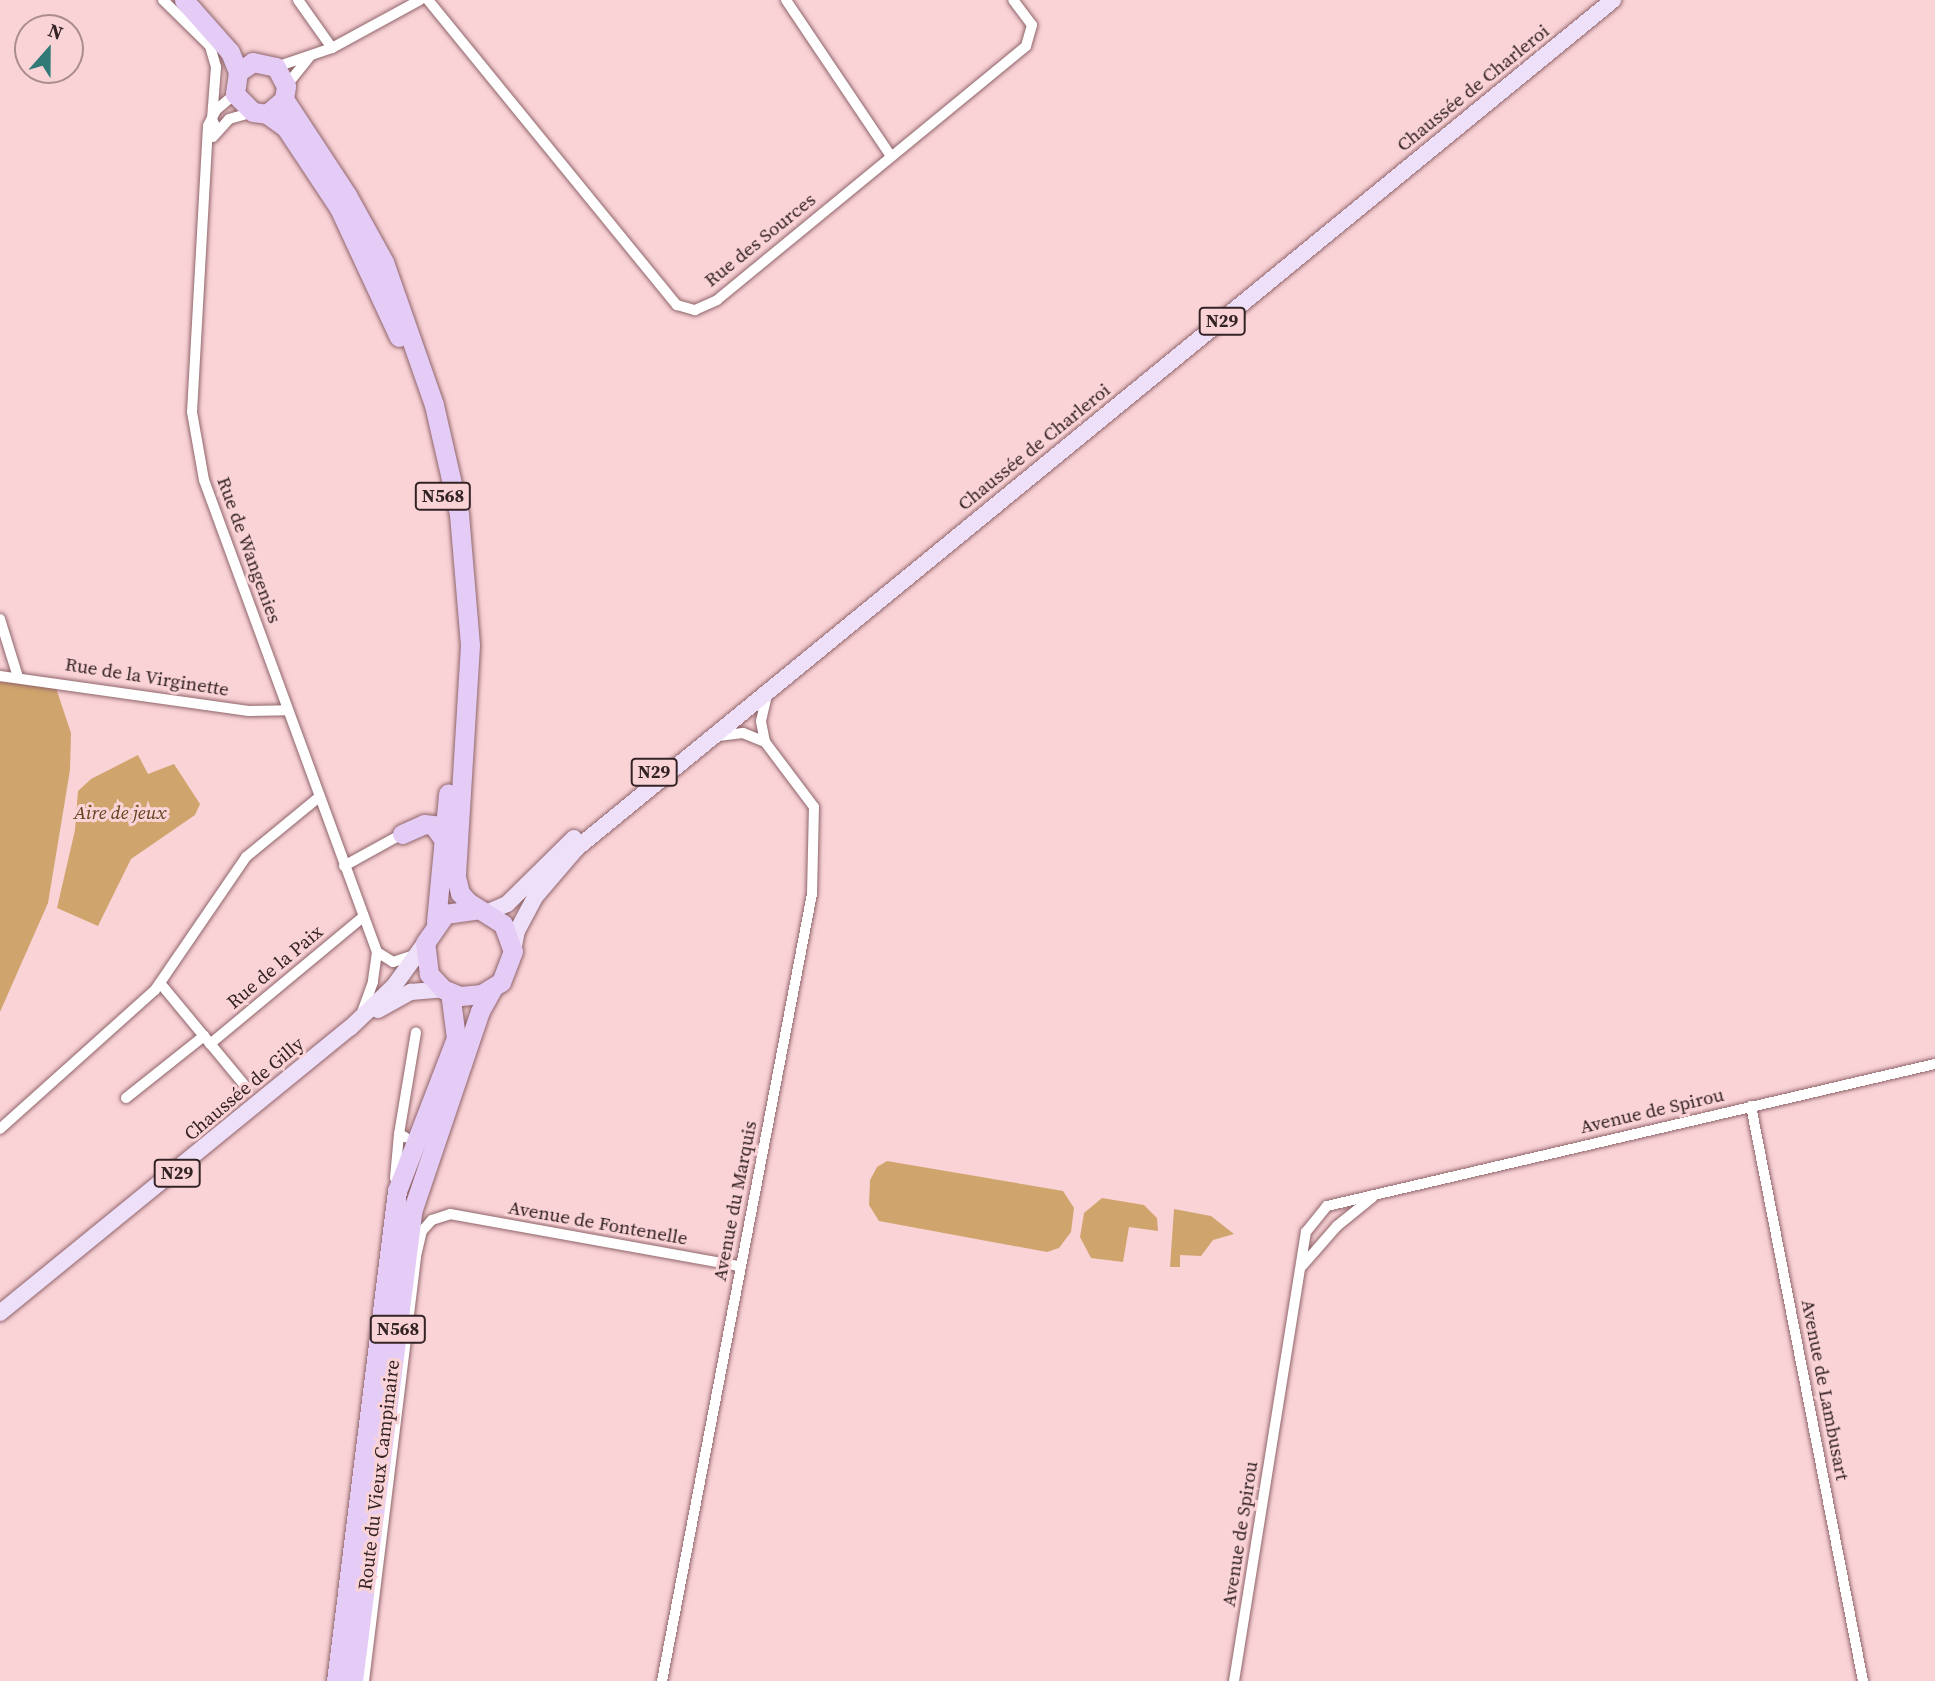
<!DOCTYPE html>
<meta charset="utf-8">
<style>
body{margin:0}
#map{position:relative;width:1935px;height:1681px;overflow:hidden;background:#fad3d7;font-family:"Source Serif 4",serif}
div>[style]{position:absolute}
.green>*{inset:0;background:#d0a46d}
.roads{filter:drop-shadow(0 0 2px #8f656a) drop-shadow(0 0 2px #8f656a)}
.street>*{height:10px;margin:-5px;padding:0 5px;transform-origin:5px;border-radius:5px;background:#fff}
.primary>*{height:16px;margin:-8px;padding:0 8px;transform-origin:8px;border-radius:8px;background:#efe0fa}
.highway>*{height:19px;margin:-9.5px;padding:0 9.5px;transform-origin:9.5px;border-radius:9.5px;background:#e5ccf6}
span{translate:-50% -50%;white-space:nowrap;text-align:center;line-height:1.15;-webkit-text-stroke:6px #fad3d7;paint-order:stroke}
.shield-label span{padding:2px 5px;background:#fad3d7;border:2px solid;border-radius:5px;-webkit-text-stroke-width:0}
.shield-label{font-size:18px;color:#342325;font-weight:700}
.street-label{font-size:19px;color:#342325}
.park-label{font-size:19px;color:#60421c;font-style:italic}
.north{position:absolute;left:14px;top:14px;width:70px;height:70px;box-sizing:border-box;background:#fad3d7;border:2px solid #ab8d90;border-radius:50%;rotate:21deg;font-size:19px;font-weight:700;line-height:28px;text-align:center;color:#342325}
.north::after{content:'';display:block;margin:auto;width:24px;height:32px;background:#317a77;clip-path:polygon(50% 0,100% 100%,50% 72%,0 100%)}
</style>
<div id="map">
<div class="green">
<div style="clip-path:polygon(0 682px,55px 685px,71px 733px,70px 770px,48px 903px,0 1012px)"></div>
<div style="clip-path:polygon(138px 755px,148px 774px,174px 764px,200px 804px,195px 815px,131px 859px,98px 926px,57px 908px,75px 830px,78px 791px,91px 779px)"></div>
<div style="clip-path:polygon(887px 1161px,1063px 1191px,1074px 1208px,1071px 1232px,1059px 1248px,1047px 1252px,879px 1221px,869px 1205px,870px 1180px,877px 1167px)"></div>
<div style="clip-path:polygon(1102px 1198px,1144px 1205px,1157px 1218px,1158px 1231px,1129px 1227px,1123px 1262px,1091px 1258px,1080px 1237px,1084px 1213px)"></div>
<div style="clip-path:polygon(1174px 1209px,1211px 1216px,1234px 1234px,1213px 1240px,1201px 1256px,1180px 1255px,1180px 1267px,1170px 1267px)"></div>
</div>
<div class="roads">
<div class="street">
<div style="left:163px;top:0;width:66px;rotate:44.4deg"></div>
<div style="left:210px;top:46px;width:22px;rotate:74deg"></div>
<div style="left:216px;top:67px;width:52px;rotate:94.4deg"></div>
<div style="left:212px;top:119px;width:13px;rotate:67deg"></div>
<div style="left:298px;top:0;width:59px;rotate:54.7deg"></div>
<div style="left:428px;top:0;width:394px;rotate:50.8deg"></div>
<div style="left:677px;top:305px;width:19px;rotate:16deg"></div>
<div style="left:695px;top:310px;width:24px;rotate:-24deg"></div>
<div style="left:717px;top:300px;width:400px;rotate:-39.4deg"></div>
<div style="left:1026px;top:46px;width:22px;rotate:-74deg"></div>
<div style="left:1032px;top:25px;width:31px;rotate:-127deg"></div>
<div style="left:786px;top:0;width:188px;rotate:56.1deg"></div>
<div style="left:276px;top:67px;width:59px;rotate:-18.7deg"></div>
<div style="left:332px;top:48px;width:100px;rotate:-28.6deg"></div>
<div style="left:286px;top:86px;width:38px;rotate:-51deg"></div>
<div style="left:235px;top:94px;width:25px;rotate:140deg"></div>
<div style="left:216px;top:110px;width:18px;rotate:117deg"></div>
<div style="left:208px;top:126px;width:286px;rotate:93.2deg"></div>
<div style="left:192px;top:412px;width:69px;rotate:80deg"></div>
<div style="left:204px;top:480px;width:503px;rotate:69.87deg"></div>
<div style="left:377px;top:952px;width:30px;rotate:98deg"></div>
<div style="left:373px;top:982px;width:35px;rotate:110deg"></div>
<div style="left:213px;top:137px;width:24px;rotate:-48deg"></div>
<div style="left:229px;top:119px;width:25px;rotate:-16deg"></div>
<div style="left:0;top:619px;width:61px;rotate:72.8deg"></div>
<div style="left:0;top:676px;width:251px;rotate:8deg"></div>
<div style="left:249px;top:711px;width:39px;rotate:-1deg"></div>
<div style="left:718px;top:736px;width:25px;rotate:-7deg"></div>
<div style="left:743px;top:733px;width:24px;rotate:22deg"></div>
<div style="left:344px;top:866px;width:66px;rotate:-28.9deg"></div>
<div style="left:377px;top:952px;width:19px;rotate:32deg"></div>
<div style="left:393px;top:962px;width:19px;rotate:-18deg"></div>
<div style="left:160px;top:983px;width:135px;rotate:50.4deg"></div>
<div style="left:210px;top:1044px;width:199px;rotate:-39.7deg"></div>
<div style="left:126px;top:1098px;width:100px;rotate:-38.5deg"></div>
<div style="left:1751px;top:1106px;width:586px;rotate:78.98deg"></div>
<div style="left:0;top:1129px;width:208px;rotate:-41.9deg"></div>
<div style="left:155px;top:990px;width:161px;rotate:-55.6deg"></div>
<div style="left:246px;top:857px;width:94px;rotate:-39.4deg"></div>
<div style="left:399px;top:1134px;width:103px;rotate:-80.5deg"></div>
<div style="left:395px;top:1178px;width:44px;rotate:-84.8deg"></div>
<div style="left:399px;top:1134px;width:7px;rotate:27deg"></div>
<div style="left:1302px;top:1266px;width:53px;rotate:-48.8deg"></div>
<div style="left:1337px;top:1226px;width:46px;rotate:-38.9deg"></div>
<div style="left:364px;top:1681px;width:432px;rotate:-83deg"></div>
<div style="left:417px;top:1252px;width:22px;rotate:-77deg"></div>
<div style="left:422px;top:1231px;width:15px;rotate:-48deg"></div>
<div style="left:432px;top:1220px;width:19px;rotate:-18deg"></div>
<div style="left:450px;top:1214px;width:294px;rotate:10.2deg"></div>
<div style="left:662px;top:1681px;width:801px;rotate:-79.21deg"></div>
<div style="left:812px;top:894px;width:87px;rotate:-88.7deg"></div>
<div style="left:814px;top:807px;width:81px;rotate:-127deg"></div>
<div style="left:765px;top:742px;width:21px;rotate:-101deg"></div>
<div style="left:761px;top:721px;width:27px;rotate:-77deg"></div>
<div style="left:1234px;top:1681px;width:455px;rotate:-80.9deg"></div>
<div style="left:1306px;top:1232px;width:33px;rotate:-51deg"></div>
<div style="left:1327px;top:1206px;width:624px;rotate:-13.15deg"></div>
</div>
<div class="primary">
<div style="left:488px;top:912px;width:21px;rotate:-23deg"></div>
<div style="left:507px;top:904px;width:94px;rotate:-44.6deg"></div>
<div style="left:513px;top:951px;width:20px;rotate:-79deg"></div>
<div style="left:517px;top:931px;width:38px;rotate:-62deg"></div>
<div style="left:535px;top:897px;width:65px;rotate:-49.4deg"></div>
<div style="left:577px;top:848px;width:1339px;rotate:-39.3deg"></div>
<div style="left:378px;top:1010px;width:38px;rotate:-29deg"></div>
<div style="left:411px;top:992px;width:32px;rotate:-5deg"></div>
<div style="left:0;top:1313px;width:451px;rotate:-39.2deg"></div>
<div style="left:350px;top:1028px;width:61px;rotate:-43.7deg"></div>
<div style="left:394px;top:986px;width:53px;rotate:-54.2deg"></div>
</div>
<div class="highway">
<div style="left:184px;top:0;width:69px;rotate:48.5deg"></div>
<div style="left:230px;top:52px;width:22px;rotate:68deg"></div>
<div style="left:284px;top:99px;width:115px;rotate:56.7deg"></div>
<div style="left:347px;top:195px;width:77px;rotate:61.1deg"></div>
<div style="left:384px;top:262px;width:151px;rotate:70.7deg"></div>
<div style="left:434px;top:405px;width:112px;rotate:77.1deg"></div>
<div style="left:459px;top:514px;width:131px;rotate:85.2deg"></div>
<div style="left:470px;top:645px;width:232px;rotate:93.5deg"></div>
<div style="left:456px;top:877px;width:16px;rotate:76deg"></div>
<div style="left:460px;top:893px;width:12px;rotate:48deg"></div>
<div style="left:468px;top:902px;width:41px;rotate:32.2deg"></div>
<div style="left:503px;top:924px;width:29px;rotate:70deg"></div>
<div style="left:513px;top:951px;width:33px;rotate:111deg"></div>
<div style="left:501px;top:982px;width:22px;rotate:148deg"></div>
<div style="left:482px;top:994px;width:22px;rotate:175deg"></div>
<div style="left:460px;top:996px;width:18px;rotate:-158deg"></div>
<div style="left:443px;top:989px;width:21px;rotate:-133deg"></div>
<div style="left:429px;top:974px;width:31px;rotate:-97deg"></div>
<div style="left:425px;top:943px;width:35px;rotate:-55deg"></div>
<div style="left:445px;top:914px;width:34px;rotate:-8deg"></div>
<div style="left:267px;top:114px;width:23px;rotate:-41deg"></div>
<div style="left:284px;top:99px;width:13px;rotate:-81deg"></div>
<div style="left:286px;top:86px;width:21px;rotate:-118deg"></div>
<div style="left:276px;top:67px;width:24px;rotate:-168deg"></div>
<div style="left:253px;top:62px;width:18px;rotate:146deg"></div>
<div style="left:238px;top:72px;width:22px;rotate:98deg"></div>
<div style="left:235px;top:94px;width:25px;rotate:45deg"></div>
<div style="left:253px;top:112px;width:14px;rotate:8deg"></div>
<div style="left:267px;top:114px;width:24px;rotate:36deg"></div>
<div style="left:286px;top:128px;width:96px;rotate:56.5deg"></div>
<div style="left:339px;top:208px;width:142px;rotate:65.1deg"></div>
<div style="left:402px;top:834px;width:24px;rotate:-24deg"></div>
<div style="left:424px;top:824px;width:9px;rotate:6deg"></div>
<div style="left:433px;top:825px;width:17px;rotate:54deg"></div>
<div style="left:436px;top:922px;width:129px;rotate:-84.6deg"></div>
<div style="left:336px;top:1681px;width:494px;rotate:-82.9deg"></div>
<div style="left:397px;top:1191px;width:164px;rotate:-68.9deg"></div>
<div style="left:456px;top:1038px;width:46px;rotate:-97.4deg"></div>
<div style="left:353px;top:1681px;width:476px;rotate:-82.8deg"></div>
<div style="left:413px;top:1209px;width:209px;rotate:-71.3deg"></div>
<div style="left:480px;top:1011px;width:25px;rotate:-61deg"></div>
</div>
</div>
<div class="shield-label">
<span style="left:1222px;top:321px">N29</span>
<span style="left:443px;top:496px">N568</span>
<span style="left:654px;top:772px">N29</span>
<span style="left:177px;top:1173px">N29</span>
<span style="left:398px;top:1329px">N568</span>
</div>
<div class="street-label">
<span style="left:1473px;top:88px;rotate:-39deg">Chaussée de Charleroi</span>
<span style="left:760px;top:240px;rotate:-39deg">Rue des Sources</span>
<span style="left:1034px;top:447px;rotate:-39deg">Chaussée de Charleroi</span>
<span style="left:249px;top:550px;rotate:70deg">Rue de Wangenies</span>
<span style="left:147px;top:677px;rotate:9deg">Rue de la Virginette</span>
<span style="left:275px;top:967px;rotate:-40deg">Rue de la Paix</span>
<span style="left:244px;top:1089px;rotate:-40deg">Chaussée de Gilly</span>
<span style="left:1652px;top:1111px;rotate:-13deg">Avenue de Spirou</span>
<span style="left:735px;top:1201px;rotate:-79deg">Avenue du Marquis</span>
<span style="left:598px;top:1223px;rotate:10deg">Avenue de Fontenelle</span>
<span style="left:1825px;top:1390px;rotate:79deg">Avenue de Lambusart</span>
<span style="left:379px;top:1475px;rotate:-83deg">Route du Vieux Campinaire</span>
<span style="left:1240px;top:1534px;rotate:-81deg">Avenue de Spirou</span>
</div>
<div class="park-label">
<span style="left:120px;top:813px">Aire de jeux</span>
</div>
<div class="north">N</div>
</div>
